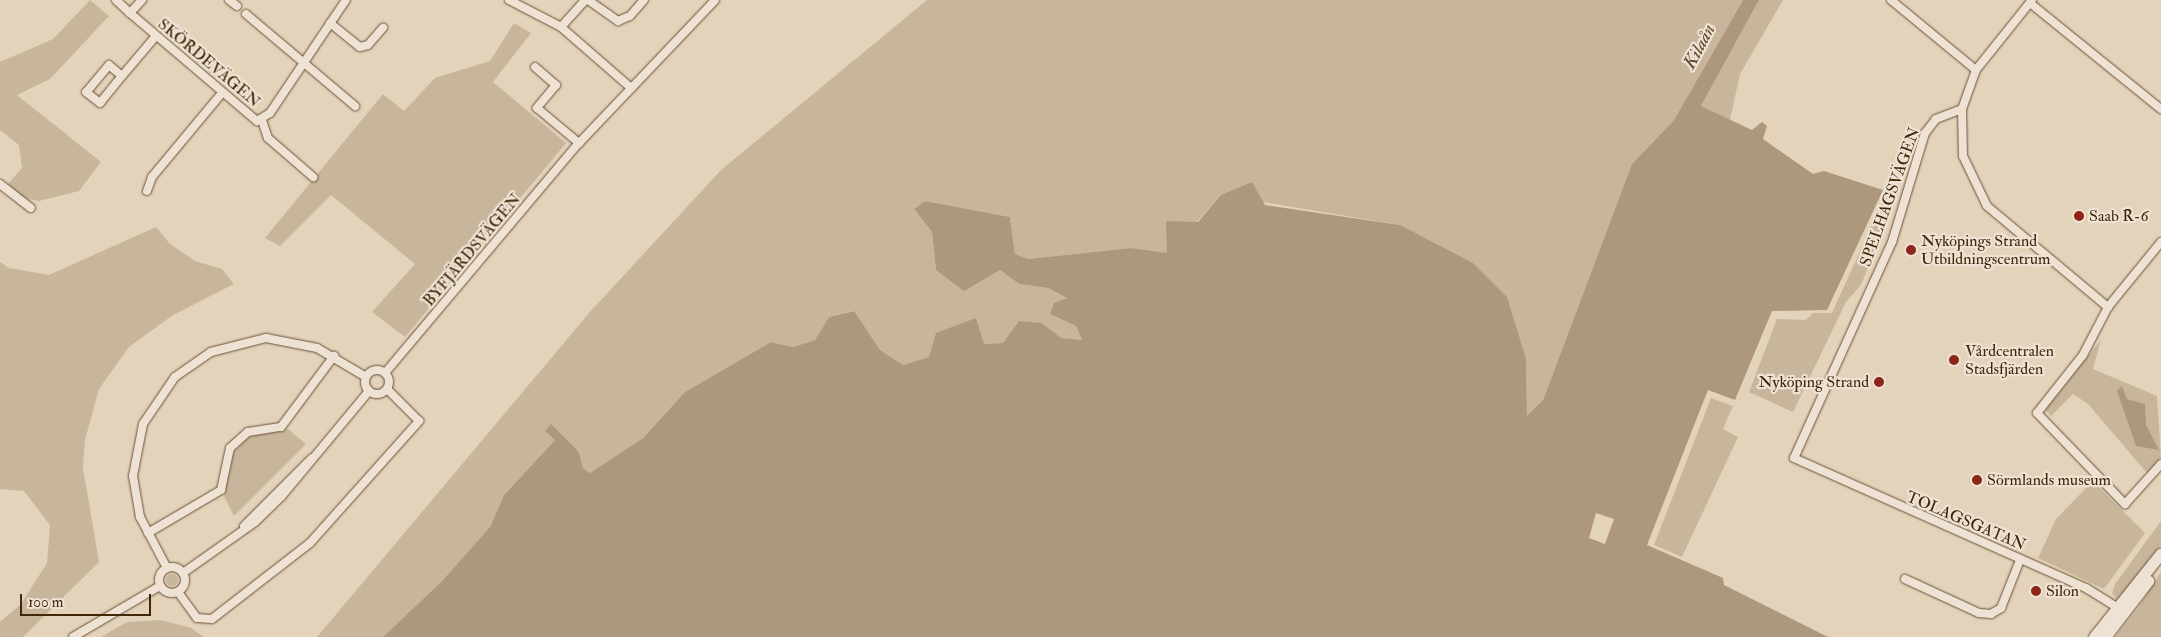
<!DOCTYPE html>
<meta charset="utf-8">
<style>
body{margin:0}
#map{position:relative;width:2161px;height:637px;overflow:hidden;background:#e4d3bb;font-family:"IM FELL Double Pica",serif}
div>[style]{position:absolute}
.green>*{inset:0;background:#c8b69c}
.round{border-radius:50%}
.water>*{inset:0;background:#ad987e}
.roads{filter:drop-shadow(0 0 1px #6a5134) drop-shadow(0 0 1px #6a5134)}
.minor>*{height:8px;margin:-4px;padding:0 4px;transform-origin:4px;border-radius:4px;background:#ede2d3}
.minor>.ring{margin:-4px;padding:0;box-sizing:content-box;background:none;border:8px solid #ede2d3;border-radius:50%}
.secondary>*{height:11px;margin:-5.5px;padding:0 5.5px;transform-origin:5.5px;border-radius:5.5px;background:#ede2d3}
.dots>*{width:14px;height:14px;translate:-50% -50%;box-sizing:border-box;border:2px solid #ede2d3;border-radius:50%}
span{translate:-50% -50%;white-space:nowrap;text-align:center;line-height:1.15;-webkit-text-stroke:4.5px #ede2d3;paint-order:stroke}
.street-label{font-size:16px;color:#412607}
.poi-label{font-size:16px;color:#412607}
.left{translate:0 -50%;text-align:left}
.right{translate:-100% -50%;text-align:right}
.water-label{font-size:18px;color:#61482b;font-style:italic}
.scale{position:absolute;left:20px;top:594px;width:131px;height:22px;box-sizing:border-box;border:2px solid #412607;border-top:0;padding-left:6px;font-size:15px;line-height:18px;white-space:nowrap;color:#412607;-webkit-text-stroke:4px #ede2d3;paint-order:stroke}
</style>
<div id="map">
<div class="green">
<div style="clip-path:polygon(90px 0,109px 16px,50px 79px,17px 95px,101px 162px,79px 191px,39px 201px,23px 198px,8px 184px,22px 168px,19px 145px,0 130px,0 62px,53px 39px)"></div>
<div style="clip-path:polygon(927px 0,1743px 0,1674px 120px,1632px 164px,1543px 400px,1527px 417px,1526px 359px,1400px 225px,1221px 195px,1168px 254px,1131px 248px,1028px 259px,1015px 254px,1010px 217px,925px 201px,914px 209px,932px 232px,936px 270px,1000px 270px,1019px 284px,1048px 288px,1068px 298px,1050px 314px,1076px 326px,1082px 340px,1061px 338px,1042px 323px,1003px 343px,983px 344px,976px 318px,929px 357px,903px 365px,880px 350px,853px 311px,829px 317px,815px 340px,793px 347px,771px 342px,685px 392px,643px 438px,590px 473px,583px 468px,579px 451px,555px 440px,504px 495px,490px 527px,441px 582px,383px 637px,317px 637px,589px 313px,721px 170px)"></div>
<div style="clip-path:polygon(1759px 0,1783px 0,1740px 74px,1730px 120px,1701px 106px)"></div>
<div style="clip-path:polygon(514px 23px,531px 33px,493px 82px,566px 143px,405px 337px,372px 312px,415px 264px,331px 195px,280px 246px,265px 238px,383px 94px,404px 111px,435px 78px,490px 61px)"></div>
<div style="clip-path:polygon(1886px 194px,1896px 198px,1861px 285px,1846px 302px,1793px 412px,1749px 392px,1777px 319px,1806px 320px,1813px 313px,1832px 313px)"></div>
<div style="clip-path:polygon(156px 227px,170px 244px,195px 261px,222px 269px,234px 284px,173px 315px,129px 347px,99px 389px,85px 440px,83px 468px,99px 562px,23px 637px,0 637px,0 622px,21px 604px,47px 563px,50px 525px,24px 491px,0 489px,0 262px,9px 268px,49px 275px)"></div>
<div style="clip-path:polygon(2101px 340px,2093px 369px,2157px 396px,2161px 457px,2147px 473px,2088px 404px,2073px 394px,2051px 416px,2045px 409px)"></div>
<div style="clip-path:polygon(1711px 398px,1733px 406px,1723px 429px,1738px 437px,1682px 557px,1654px 545px)"></div>
<div style="clip-path:polygon(288px 429px,306px 444px,234px 516px,224px 496px,232px 454px,249px 436px)"></div>
<div style="clip-path:polygon(2093px 481px,2145px 533px,2104px 589px,2038px 558px,2056px 519px)"></div>
<div style="clip-path:polygon(2161px 521px,2161px 545px,2117px 600px,2112px 593px,2115px 584px)"></div>
<div style="clip-path:polygon(2161px 572px,2161px 637px,2115px 637px,2138px 608px)"></div>
<div class="round" style="left:166px;top:574px;width:12px;height:12px"></div>
<div style="clip-path:polygon(161px 620px,191px 628px,204px 637px,101px 637px,127px 622px)"></div>
</div>
<div class="water">
<div style="clip-path:polygon(evenodd,1743px 0,1759px 0,1701px 106px,1752px 130px,1762px 122px,1767px 126px,1763px 139px,1813px 174px,1824px 171px,1883px 190px,1827px 310px,1772px 311px,1735px 400px,1708px 390px,1647px 545px,1723px 578px,1724px 585px,1828px 637px,383px 637px,441px 582px,490px 527px,504px 495px,555px 440px,545px 431px,551px 424px,579px 452px,583px 468px,590px 473px,643px 438px,685px 392px,771px 342px,793px 347px,815px 340px,829px 317px,854px 311px,880px 350px,903px 365px,929px 357px,936px 333px,976px 318px,984px 344px,1003px 343px,1019px 321px,1042px 323px,1061px 338px,1082px 340px,1076px 326px,1050px 314px,1054px 303px,1067px 298px,1048px 288px,1019px 284px,1000px 270px,964px 291px,936px 270px,932px 232px,914px 209px,925px 201px,1010px 217px,1015px 254px,1028px 259px,1131px 248px,1167px 253px,1166px 221px,1198px 222px,1221px 195px,1252px 182px,1265px 205px,1400px 225px,1473px 263px,1507px 297px,1526px 359px,1527px 416px,1543px 400px,1632px 164px,1674px 120px,1743px 0,1596px 513px,1614px 519px,1605px 544px,1589px 538px,1596px 513px)"></div>
<div style="clip-path:polygon(2122px 386px,2127px 399px,2145px 404px,2146px 425px,2159px 450px,2136px 446px,2117px 391px)"></div>
</div>
<div class="roads">
<div class="minor">
<div style="left:116px;top:0;width:19px;rotate:43deg"></div>
<div style="left:142px;top:0;width:18px;rotate:133deg"></div>
<div style="left:130px;top:13px;width:167px;rotate:40.4deg"></div>
<div style="left:257px;top:121px;width:15px;rotate:-32deg"></div>
<div style="left:270px;top:113px;width:136px;rotate:-56.1deg"></div>
<div style="left:229px;top:0;width:10px;rotate:37deg"></div>
<div style="left:509px;top:0;width:59px;rotate:27.4deg"></div>
<div style="left:561px;top:27px;width:91px;rotate:41deg"></div>
<div style="left:588px;top:0;width:37px;rotate:35deg"></div>
<div style="left:618px;top:21px;width:13px;rotate:-23deg"></div>
<div style="left:630px;top:16px;width:21px;rotate:-49deg"></div>
<div style="left:1891px;top:0;width:110px;rotate:39.5deg"></div>
<div style="left:2032px;top:0;width:90px;rotate:128.7deg"></div>
<div style="left:1976px;top:70px;width:41px;rotate:109.7deg"></div>
<div style="left:1962px;top:109px;width:28px;rotate:159deg"></div>
<div style="left:1936px;top:119px;width:18px;rotate:128deg"></div>
<div style="left:1925px;top:133px;width:114px;rotate:106.8deg"></div>
<div style="left:1892px;top:242px;width:237px;rotate:114.4deg"></div>
<div style="left:1794px;top:458px;width:320px;rotate:24deg"></div>
<div style="left:2086px;top:588px;width:40px;rotate:32deg"></div>
<div style="left:2030px;top:3px;width:169px;rotate:39deg"></div>
<div style="left:246px;top:14px;width:143px;rotate:40.2deg"></div>
<div style="left:330px;top:23px;width:38px;rotate:39deg"></div>
<div style="left:360px;top:47px;width:8px;rotate:-14deg"></div>
<div style="left:368px;top:45px;width:23px;rotate:-49deg"></div>
<div style="left:561px;top:27px;width:36px;rotate:-48deg"></div>
<div style="left:535px;top:67px;width:28px;rotate:41deg"></div>
<div style="left:556px;top:85px;width:30px;rotate:130deg"></div>
<div style="left:537px;top:108px;width:55px;rotate:39.8deg"></div>
<div style="left:122px;top:76px;width:17px;rotate:-140deg"></div>
<div style="left:109px;top:65px;width:35px;rotate:130deg"></div>
<div style="left:86px;top:92px;width:18px;rotate:38deg"></div>
<div style="left:100px;top:103px;width:35px;rotate:-51deg"></div>
<div style="left:122px;top:76px;width:51px;rotate:-49.8deg"></div>
<div style="left:1962px;top:109px;width:47px;rotate:88.8deg"></div>
<div style="left:1963px;top:156px;width:55px;rotate:64.4deg"></div>
<div style="left:1987px;top:206px;width:158px;rotate:39.9deg"></div>
<div style="left:262px;top:120px;width:19px;rotate:72deg"></div>
<div style="left:268px;top:138px;width:60px;rotate:40.9deg"></div>
<div style="left:0;top:184px;width:39px;rotate:38deg"></div>
<div style="left:147px;top:191px;width:15px;rotate:-70deg"></div>
<div style="left:152px;top:177px;width:109px;rotate:-50.2deg"></div>
<div style="left:2161px;top:242px;width:84px;rotate:129.2deg"></div>
<div style="left:2108px;top:307px;width:54px;rotate:117.5deg"></div>
<div style="left:2083px;top:355px;width:74px;rotate:128.4deg"></div>
<div style="left:2037px;top:413px;width:127px;rotate:46deg"></div>
<div style="left:2125px;top:504px;width:54px;rotate:-48deg"></div>
<div class="ring" style="left:365px;top:370px;width:16px;height:16px"></div>
<div style="left:385px;top:373px;width:301px;rotate:-49.9deg"></div>
<div style="left:579px;top:143px;width:197px;rotate:-46.4deg"></div>
<div style="left:244px;top:526px;width:96px;rotate:-45deg"></div>
<div style="left:148px;top:533px;width:85px;rotate:-30.5deg"></div>
<div style="left:221px;top:490px;width:43px;rotate:-77.9deg"></div>
<div style="left:230px;top:448px;width:24px;rotate:-42deg"></div>
<div style="left:248px;top:432px;width:33px;rotate:-9deg"></div>
<div style="left:281px;top:427px;width:89px;rotate:-53.3deg"></div>
<div class="ring" style="left:159px;top:567px;width:18px;height:18px"></div>
<div style="left:167px;top:568px;width:58px;rotate:-117.9deg"></div>
<div style="left:140px;top:517px;width:42px;rotate:-99.7deg"></div>
<div style="left:133px;top:476px;width:53px;rotate:-79.1deg"></div>
<div style="left:143px;top:424px;width:57px;rotate:-55.8deg"></div>
<div style="left:175px;top:377px;width:44px;rotate:-34.8deg"></div>
<div style="left:211px;top:352px;width:57px;rotate:-14.3deg"></div>
<div style="left:266px;top:338px;width:52px;rotate:11.1deg"></div>
<div style="left:317px;top:348px;width:57px;rotate:30.6deg"></div>
<div style="left:183px;top:573px;width:88px;rotate:-35.3deg"></div>
<div style="left:255px;top:522px;width:36px;rotate:-44deg"></div>
<div style="left:281px;top:497px;width:138px;rotate:-50.3deg"></div>
<div style="left:1905px;top:579px;width:81px;rotate:24.7deg"></div>
<div style="left:1979px;top:613px;width:12px;rotate:5deg"></div>
<div style="left:1991px;top:614px;width:12px;rotate:-31deg"></div>
<div style="left:2001px;top:608px;width:52px;rotate:-68.4deg"></div>
<div style="left:178px;top:592px;width:32px;rotate:54deg"></div>
<div style="left:197px;top:618px;width:15px;rotate:4deg"></div>
<div style="left:212px;top:619px;width:124px;rotate:-37.8deg"></div>
<div style="left:310px;top:543px;width:164px;rotate:-48.2deg"></div>
<div style="left:419px;top:421px;width:45px;rotate:-135deg"></div>
<div style="left:73px;top:637px;width:101px;rotate:-30.4deg"></div>
</div>
<div class="secondary">
<div style="left:2094px;top:637px;width:107px;rotate:-51.4deg"></div>
<div style="left:2105px;top:637px;width:71px;rotate:-52.5deg"></div>
</div>
</div>
<div class="dots">
<div style="left:2079px;top:216px;background:#8f2418"></div>
<div style="left:1911px;top:250px;background:#8f2418"></div>
<div style="left:1954px;top:360px;background:#8f2418"></div>
<div style="left:1879px;top:382px;background:#8f2418"></div>
<div style="left:1977px;top:480px;background:#8f2418"></div>
<div style="left:2036px;top:591px;background:#8f2418"></div>
</div>
<div class="street-label">
<span style="left:209px;top:63px;rotate:40deg">SKÖRDEVÄGEN</span>
<span style="left:1890px;top:197px;rotate:-70deg">SPELHAGSVÄGEN</span>
<span style="left:472px;top:250px;rotate:-50deg">BYFJÄRDSVÄGEN</span>
<span style="left:1966px;top:521px;rotate:23deg">TOLAGSGATAN</span>
</div>
<div class="poi-label">
<span class="left" style="left:2089px;top:216px">Saab R-6</span>
<span class="left" style="left:1921px;top:250px">Nyköpings Strand<br>Utbildningscentrum</span>
<span class="left" style="left:1965px;top:360px">Vårdcentralen<br>Stadsfjärden</span>
<span class="right" style="left:1869px;top:382px">Nyköping Strand</span>
<span class="left" style="left:1987px;top:480px">Sörmlands museum</span>
<span class="left" style="left:2046px;top:591px">Silon</span>
</div>
<div class="water-label">
<span style="left:1700px;top:47px;rotate:-62deg">Kilaån</span>
</div>
<div class="scale">100 m</div>
</div>
